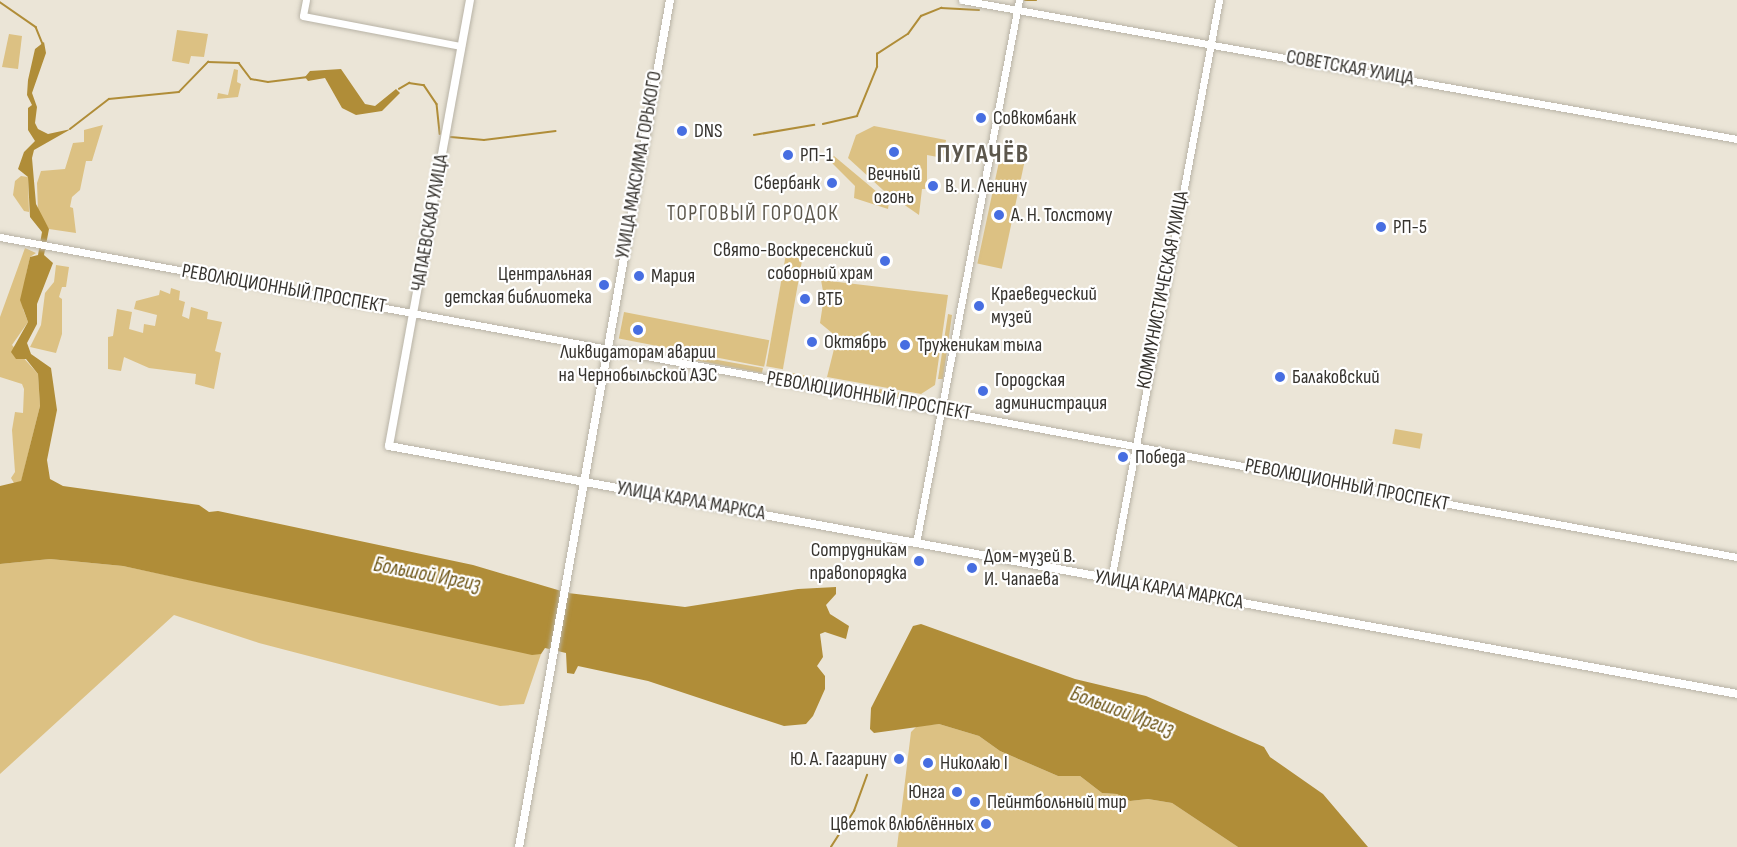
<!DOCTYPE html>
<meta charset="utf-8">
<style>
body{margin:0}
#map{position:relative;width:1737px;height:847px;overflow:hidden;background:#ebe5d7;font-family:"Sofia Sans Condensed",sans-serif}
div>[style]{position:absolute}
.green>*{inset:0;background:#dcc183;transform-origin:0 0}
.water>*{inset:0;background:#b08d38}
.stream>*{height:1.5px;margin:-0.75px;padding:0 0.75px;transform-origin:0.75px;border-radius:0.75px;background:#b08d38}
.roads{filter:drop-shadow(0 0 2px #b8b3a6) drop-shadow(0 0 2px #b8b3a6)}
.minor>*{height:7px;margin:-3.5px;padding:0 3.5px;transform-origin:3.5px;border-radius:3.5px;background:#fff}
.major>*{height:8px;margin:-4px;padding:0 4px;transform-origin:4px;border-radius:4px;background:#fff}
.dots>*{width:16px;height:16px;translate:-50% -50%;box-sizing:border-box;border:3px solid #fff;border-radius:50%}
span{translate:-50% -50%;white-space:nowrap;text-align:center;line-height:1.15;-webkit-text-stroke:4.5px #fff;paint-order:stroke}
.street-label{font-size:20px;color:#36332e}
.poi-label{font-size:20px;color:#36332e}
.left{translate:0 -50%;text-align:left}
.right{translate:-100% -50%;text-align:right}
.neighbourhood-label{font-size:21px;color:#5c574c;letter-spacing:1.5px}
.water-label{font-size:21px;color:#6c5414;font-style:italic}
.district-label{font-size:26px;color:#5c574c;font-weight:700;letter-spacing:1.5px}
</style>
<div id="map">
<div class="green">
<div style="clip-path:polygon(177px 30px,208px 34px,204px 57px,191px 56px,189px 64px,172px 61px)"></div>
<div style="clip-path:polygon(9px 34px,22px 36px,18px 69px,2px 67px)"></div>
<div style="clip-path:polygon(234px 69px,238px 70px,237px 82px,241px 84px,238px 97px,217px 99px,218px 93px,228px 95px)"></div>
<div style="clip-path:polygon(103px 125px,92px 161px,86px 161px,80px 190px,72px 197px,70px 207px,73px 208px,76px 233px,49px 229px,38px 212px,37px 183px,41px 171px,65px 169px,73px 143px,84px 142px,84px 130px)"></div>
<div style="clip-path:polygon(874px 126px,946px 140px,943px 158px,927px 155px,927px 189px,922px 189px,919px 215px,883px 190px,848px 158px,856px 135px)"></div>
<div style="clip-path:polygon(834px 156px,889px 202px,888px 209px,854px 198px,855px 186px,830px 161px)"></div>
<div style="left:1000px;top:157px;width:25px;height:109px;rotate:12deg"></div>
<div style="clip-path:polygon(21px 176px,28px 177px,29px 212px,24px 211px,13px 195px,15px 181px)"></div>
<div style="clip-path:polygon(25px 248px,36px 253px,30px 257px,26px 275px,23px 309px,28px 322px,12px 345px,38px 374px,40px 406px,21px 482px,14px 483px,11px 478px,15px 472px,12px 430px,15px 412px,23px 413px,24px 389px,22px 384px,0 377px,0 317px)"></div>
<div style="left:787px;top:248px;width:17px;height:120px;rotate:10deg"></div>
<div style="clip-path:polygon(56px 265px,69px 267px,66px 287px,62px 287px,59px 297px,62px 299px,62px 334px,56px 353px,30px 347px,41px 325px,45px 293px,54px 282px)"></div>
<div style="clip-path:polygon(821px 280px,948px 295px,935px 385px,921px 394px,827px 377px,837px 337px,820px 323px,824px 297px)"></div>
<div style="clip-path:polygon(171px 288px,180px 291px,179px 300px,185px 302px,182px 316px,189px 319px,191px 307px,208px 312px,207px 319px,222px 322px,215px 351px,221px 353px,214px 389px,195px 384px,196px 374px,149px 368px,124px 357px,121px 371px,108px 369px,108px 337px,113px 336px,117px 309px,132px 312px,129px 329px,143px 333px,144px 324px,155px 326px,157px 315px,134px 309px,136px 301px,159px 295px,160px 290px,170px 294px)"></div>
<div style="left:624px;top:312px;width:148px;height:27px;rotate:11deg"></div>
<div style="clip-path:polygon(948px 314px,952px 315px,943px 379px,938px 379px)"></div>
<div style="clip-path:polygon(695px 356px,763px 368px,762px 373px,694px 360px)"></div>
<div style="clip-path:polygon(787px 372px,858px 386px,858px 390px,786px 377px)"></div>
<div style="clip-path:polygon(864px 386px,932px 399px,931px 403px,863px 391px)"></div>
<div style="left:1395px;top:429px;width:28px;height:15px;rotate:10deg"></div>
<div style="clip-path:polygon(50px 559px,123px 566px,541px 654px,524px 704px,500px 706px,259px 643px,174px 615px,0 774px,0 564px)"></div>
<div style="clip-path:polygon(939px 724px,979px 736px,1000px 751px,1058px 776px,1080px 776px,1102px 793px,1117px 794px,1130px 801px,1148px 799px,1172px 803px,1238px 847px,897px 847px,911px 732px,917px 726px)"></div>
</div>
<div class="water">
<div style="clip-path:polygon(44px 42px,46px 53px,32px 93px,37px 107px,35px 123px,38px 129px,48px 134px,71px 129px,34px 150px,32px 158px,36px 204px,49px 229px,44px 255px,53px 263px,37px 304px,37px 324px,27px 343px,31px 354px,51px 368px,57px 410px,47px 460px,50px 479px,63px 486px,199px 505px,209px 512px,218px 511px,473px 565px,568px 593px,685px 607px,798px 589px,836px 587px,836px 594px,826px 605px,830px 614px,849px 626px,846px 639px,825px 632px,820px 634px,823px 657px,817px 666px,825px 676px,825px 689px,813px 716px,806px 724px,784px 726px,648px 681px,578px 666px,574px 674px,567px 673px,566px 653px,545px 648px,541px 654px,532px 655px,123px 566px,50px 559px,0 564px,0 486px,21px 481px,40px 406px,38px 374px,26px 359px,16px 359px,11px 352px,28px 322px,20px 300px,30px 257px,38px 255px,42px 232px,30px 217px,28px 177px,18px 169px,24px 152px,35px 141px,28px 130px,28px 108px,32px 105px,27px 95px,28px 80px,35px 49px)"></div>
<div style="clip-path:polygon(341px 69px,365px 104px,375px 106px,396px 89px,400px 93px,382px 111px,356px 115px,342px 108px,325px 78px,308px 81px,305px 77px,310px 71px)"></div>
<div style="clip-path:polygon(921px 624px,1075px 679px,1146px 696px,1264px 747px,1270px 757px,1323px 794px,1368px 847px,1238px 847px,1172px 803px,1148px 799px,1130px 801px,1117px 794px,1102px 793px,1080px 776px,1058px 776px,1000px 751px,979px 736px,939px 724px,874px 733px,870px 729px,871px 708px,913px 626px)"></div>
</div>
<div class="stream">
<div style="left:1025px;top:0;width:11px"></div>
<div style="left:0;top:2px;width:44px;rotate:34.8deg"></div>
<div style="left:36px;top:27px;width:18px;rotate:68deg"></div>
<div style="left:399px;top:89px;width:12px;rotate:-31deg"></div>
<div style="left:409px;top:83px;width:15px;rotate:8deg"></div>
<div style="left:424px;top:85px;width:23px;rotate:56deg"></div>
<div style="left:437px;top:104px;width:30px;rotate:84deg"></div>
<div style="left:823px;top:124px;width:35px;rotate:-13deg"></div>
<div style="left:857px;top:116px;width:53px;rotate:-67.8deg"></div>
<div style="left:877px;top:67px;width:13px;rotate:-90deg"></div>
<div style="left:877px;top:54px;width:37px;rotate:-33deg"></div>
<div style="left:908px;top:34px;width:22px;rotate:-54deg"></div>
<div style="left:921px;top:16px;width:22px;rotate:-22deg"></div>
<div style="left:941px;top:8px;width:38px;rotate:3deg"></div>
<div style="left:70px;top:129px;width:49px;rotate:-37.6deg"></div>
<div style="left:109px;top:99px;width:70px;rotate:-5.7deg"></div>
<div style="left:179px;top:92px;width:42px;rotate:-46deg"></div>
<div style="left:208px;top:62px;width:31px;rotate:2deg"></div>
<div style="left:239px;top:63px;width:20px;rotate:53deg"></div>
<div style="left:251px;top:79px;width:17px;rotate:10deg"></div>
<div style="left:268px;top:82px;width:38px;rotate:-7deg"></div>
<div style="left:754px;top:135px;width:61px;rotate:-9.5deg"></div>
<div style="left:451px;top:137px;width:33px;rotate:5deg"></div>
<div style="left:484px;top:140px;width:72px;rotate:-7.2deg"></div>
<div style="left:831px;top:847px;width:43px;rotate:-57.4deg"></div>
<div style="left:854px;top:811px;width:38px;rotate:-70deg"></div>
</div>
<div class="roads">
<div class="minor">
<div style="left:306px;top:0;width:16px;rotate:101deg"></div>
<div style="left:303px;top:16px;width:161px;rotate:10.8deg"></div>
<div style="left:962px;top:0;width:787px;rotate:10.17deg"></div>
<div style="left:0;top:237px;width:1766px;rotate:10.44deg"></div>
<div style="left:916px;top:543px;width:553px;rotate:-79.26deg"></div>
<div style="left:1111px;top:580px;width:590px;rotate:-79.45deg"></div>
</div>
<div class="major">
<div style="left:470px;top:0;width:453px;rotate:100.3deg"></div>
<div style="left:389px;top:446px;width:1371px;rotate:10.42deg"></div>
<div style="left:519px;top:847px;width:860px;rotate:-79.89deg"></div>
</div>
</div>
<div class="dots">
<div style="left:981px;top:118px;background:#476ee1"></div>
<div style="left:682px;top:131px;background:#476ee1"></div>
<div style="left:894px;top:152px;background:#476ee1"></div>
<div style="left:788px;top:155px;background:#476ee1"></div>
<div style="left:832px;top:183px;background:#476ee1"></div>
<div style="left:933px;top:186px;background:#476ee1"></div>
<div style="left:999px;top:215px;background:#476ee1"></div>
<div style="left:1381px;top:227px;background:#476ee1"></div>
<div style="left:885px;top:261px;background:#476ee1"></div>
<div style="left:639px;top:276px;background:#476ee1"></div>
<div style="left:604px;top:285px;background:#476ee1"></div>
<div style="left:805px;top:299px;background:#476ee1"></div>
<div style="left:979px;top:306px;background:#476ee1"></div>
<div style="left:638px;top:330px;background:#476ee1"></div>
<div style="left:812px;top:342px;background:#476ee1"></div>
<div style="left:905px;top:345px;background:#476ee1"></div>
<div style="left:1280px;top:377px;background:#476ee1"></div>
<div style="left:983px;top:391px;background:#476ee1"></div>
<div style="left:1123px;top:457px;background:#476ee1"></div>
<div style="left:919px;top:561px;background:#476ee1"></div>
<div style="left:972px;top:568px;background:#476ee1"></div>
<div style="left:899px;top:759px;background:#476ee1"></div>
<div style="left:928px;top:763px;background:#476ee1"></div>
<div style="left:957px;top:792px;background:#476ee1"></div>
<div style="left:975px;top:802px;background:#476ee1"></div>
<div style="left:986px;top:824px;background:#476ee1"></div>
</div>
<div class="street-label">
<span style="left:1350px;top:68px;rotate:10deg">СОВЕТСКАЯ УЛИЦА</span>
<span style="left:639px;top:165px;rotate:-80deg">УЛИЦА МАКСИМА ГОРЬКОГО</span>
<span style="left:430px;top:223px;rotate:-80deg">ЧАПАЕВСКАЯ УЛИЦА</span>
<span style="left:284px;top:289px;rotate:10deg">РЕВОЛЮЦИОННЫЙ ПРОСПЕКТ</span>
<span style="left:1163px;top:290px;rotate:-79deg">КОММУНИСТИЧЕСКАЯ УЛИЦА</span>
<span style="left:869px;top:396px;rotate:10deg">РЕВОЛЮЦИОННЫЙ ПРОСПЕКТ</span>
<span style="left:1347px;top:485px;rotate:11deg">РЕВОЛЮЦИОННЫЙ ПРОСПЕКТ</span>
<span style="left:691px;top:501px;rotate:10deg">УЛИЦА КАРЛА МАРКСА</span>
<span style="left:1169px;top:590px;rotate:10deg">УЛИЦА КАРЛА МАРКСА</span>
</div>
<div class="poi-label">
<span class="left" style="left:993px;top:118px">Совкомбанк</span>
<span class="left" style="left:694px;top:131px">DNS</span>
<span class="left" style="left:800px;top:155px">РП-1</span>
<span style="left:894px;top:186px">Вечный<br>огонь</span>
<span class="right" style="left:820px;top:183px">Сбербанк</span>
<span class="left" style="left:945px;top:186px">В. И. Ленину</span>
<span class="left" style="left:1011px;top:215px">А. Н. Толстому</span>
<span class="left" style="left:1393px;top:227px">РП-5</span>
<span class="right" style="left:873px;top:262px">Свято-Воскресенский<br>соборный храм</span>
<span class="right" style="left:592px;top:286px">Центральная<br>детская библиотека</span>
<span class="left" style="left:651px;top:276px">Мария</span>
<span class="left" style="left:991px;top:306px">Краеведческий<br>музей</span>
<span class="left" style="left:817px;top:299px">ВТБ</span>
<span class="left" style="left:824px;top:342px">Октябрь</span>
<span class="left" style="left:917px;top:345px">Труженикам тыла</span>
<span style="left:638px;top:364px">Ликвидаторам аварии<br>на Чернобыльской АЭС</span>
<span class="left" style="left:1292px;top:377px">Балаковский</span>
<span class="left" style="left:995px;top:392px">Городская<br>администрация</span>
<span class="left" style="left:1135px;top:457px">Победа</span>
<span class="right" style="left:907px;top:562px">Сотрудникам<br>правопорядка</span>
<span class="left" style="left:984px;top:568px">Дом-музей В.<br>И. Чапаева</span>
<span class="right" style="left:887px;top:759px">Ю. А. Гагарину</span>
<span class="left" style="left:940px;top:763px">Николаю I</span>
<span class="right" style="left:945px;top:792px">Юнга</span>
<span class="left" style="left:987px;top:802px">Пейнтбольный тир</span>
<span class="right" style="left:974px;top:824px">Цветок влюблённых</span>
</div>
<div class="neighbourhood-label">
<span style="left:753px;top:214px">ТОРГОВЫЙ ГОРОДОК</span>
</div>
<div class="water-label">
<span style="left:427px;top:575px;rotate:11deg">Большой Иргиз</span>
<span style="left:1122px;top:712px;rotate:20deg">Большой Иргиз</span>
</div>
<div class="district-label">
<span style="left:983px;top:155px">ПУГАЧЁВ</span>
</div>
</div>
